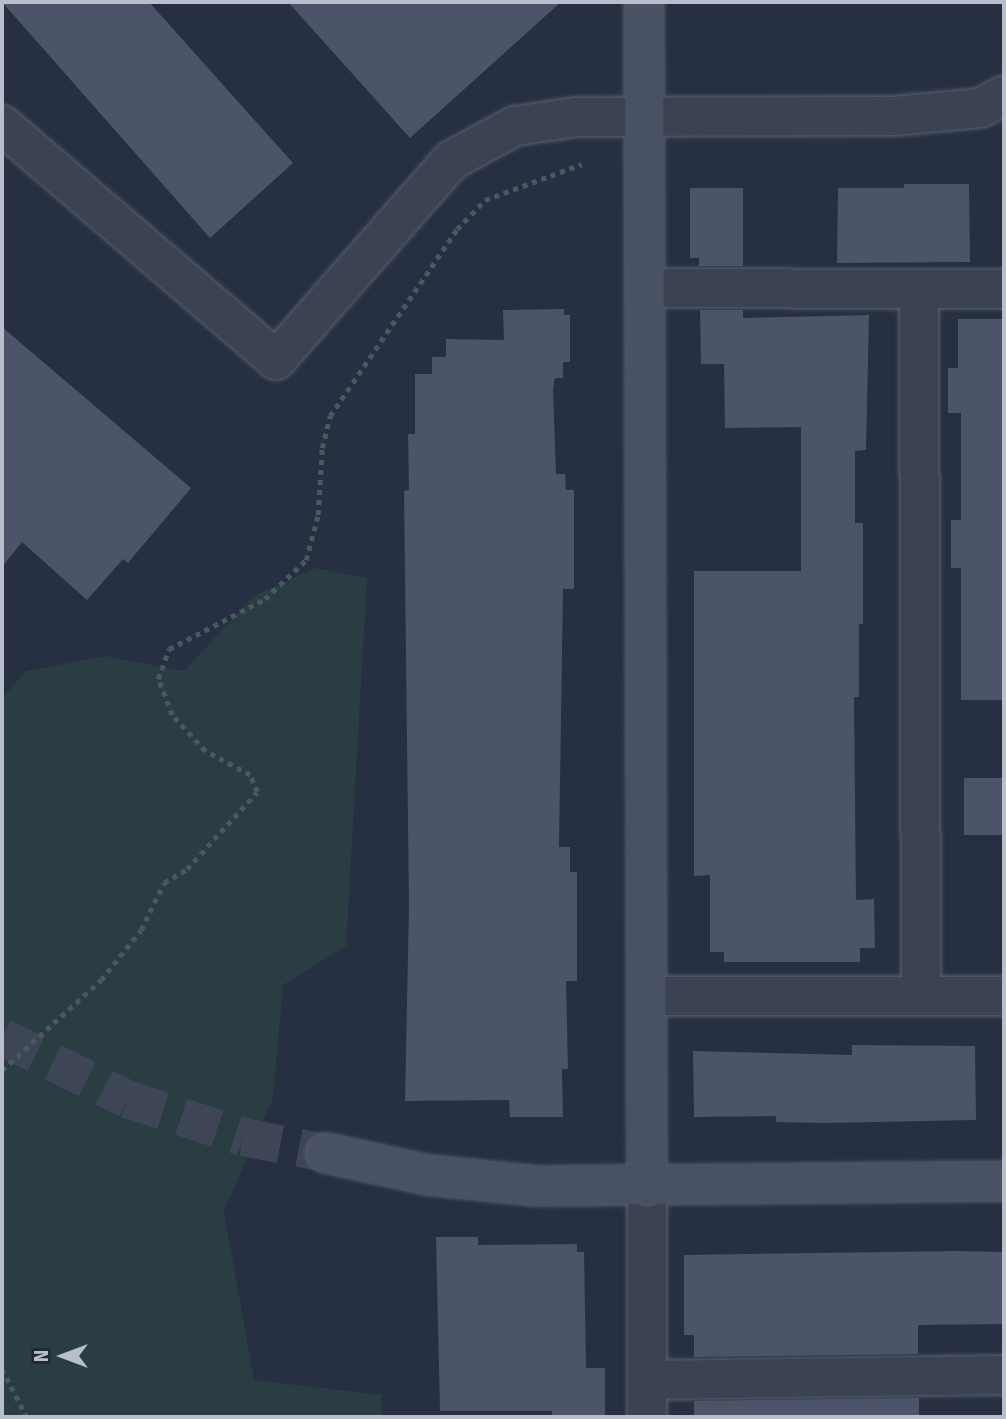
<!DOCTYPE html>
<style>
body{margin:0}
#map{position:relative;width:1006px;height:1419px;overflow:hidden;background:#273042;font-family:"Fira Sans",sans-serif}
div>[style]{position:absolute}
.green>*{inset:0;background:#293d43}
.building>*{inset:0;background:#4b5468;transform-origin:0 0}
.secondary-tunnel>*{height:38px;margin-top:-19px;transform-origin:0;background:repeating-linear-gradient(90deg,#3d4557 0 38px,transparent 0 57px)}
.path>*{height:4.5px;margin-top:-2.25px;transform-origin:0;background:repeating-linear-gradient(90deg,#475a5f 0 5px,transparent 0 10px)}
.roads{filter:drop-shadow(0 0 2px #59606f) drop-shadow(0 0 2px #59606f)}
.street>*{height:38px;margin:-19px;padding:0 19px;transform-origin:19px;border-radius:19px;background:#3b4251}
.secondary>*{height:38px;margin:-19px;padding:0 19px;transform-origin:19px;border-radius:19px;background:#495164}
span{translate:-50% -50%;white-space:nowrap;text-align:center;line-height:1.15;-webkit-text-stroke:5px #202737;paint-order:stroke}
.frame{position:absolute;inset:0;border:4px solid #b8becb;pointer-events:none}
.north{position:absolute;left:28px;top:1321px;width:70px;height:70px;-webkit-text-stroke:5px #202737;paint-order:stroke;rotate:270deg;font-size:19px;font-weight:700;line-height:28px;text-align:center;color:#b8becb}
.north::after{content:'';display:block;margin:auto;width:24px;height:32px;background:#b8becb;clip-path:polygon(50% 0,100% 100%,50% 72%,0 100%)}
</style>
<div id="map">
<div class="green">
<div style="clip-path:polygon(315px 568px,367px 578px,346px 946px,283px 985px,273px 1098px,224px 1211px,254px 1380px,381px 1395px,382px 1417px,2px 1417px,2px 698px,26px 671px,106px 656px,184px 671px,254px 596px)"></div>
</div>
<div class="building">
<div style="clip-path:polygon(2px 2px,149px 2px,293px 163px,210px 238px)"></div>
<div style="clip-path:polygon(288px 2px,561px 2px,410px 138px)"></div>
<div style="clip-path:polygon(904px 184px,969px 184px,970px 262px,837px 263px,838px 188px,904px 188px)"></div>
<div style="clip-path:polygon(690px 188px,743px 188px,743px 266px,699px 266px,699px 258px,690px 258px)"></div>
<div style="clip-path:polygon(564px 309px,564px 315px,570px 315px,570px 362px,563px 362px,563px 378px,555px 378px,553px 389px,556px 474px,565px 474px,566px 490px,574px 490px,574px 589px,563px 589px,559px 847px,570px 847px,570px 872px,577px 872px,577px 981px,566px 981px,568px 1069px,562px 1069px,563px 1117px,510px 1117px,509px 1100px,405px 1101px,409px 906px,404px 491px,409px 490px,408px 434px,415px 434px,415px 374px,432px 374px,432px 357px,446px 357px,446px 339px,504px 340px,503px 310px)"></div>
<div style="clip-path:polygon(700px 310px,743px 310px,743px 318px,869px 315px,866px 450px,855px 451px,855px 523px,863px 523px,863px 624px,859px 624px,859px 697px,854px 697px,856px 900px,874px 899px,875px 948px,860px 948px,860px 962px,724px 962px,724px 952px,710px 952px,710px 875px,694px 876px,694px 571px,801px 571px,801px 427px,725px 428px,724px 364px,701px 364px)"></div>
<div style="clip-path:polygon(958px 319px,1004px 319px,1004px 700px,961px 700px,961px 568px,951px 568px,951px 520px,961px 520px,961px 413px,948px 413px,948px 368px,958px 368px)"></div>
<div style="clip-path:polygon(2px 327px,191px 488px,128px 563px,123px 559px,87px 600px,22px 542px,2px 567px)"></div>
<div style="left:964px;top:778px;width:40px;height:57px"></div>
<div style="clip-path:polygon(852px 1045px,975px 1046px,976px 1120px,825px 1123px,776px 1122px,776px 1116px,694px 1117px,693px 1051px,852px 1055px)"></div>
<div style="clip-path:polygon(436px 1237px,478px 1237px,478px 1245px,577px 1244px,577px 1252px,584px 1252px,586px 1368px,605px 1368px,605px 1417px,552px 1417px,552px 1411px,440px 1411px)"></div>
<div style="clip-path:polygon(955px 1251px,1004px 1252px,1004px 1324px,918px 1325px,918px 1354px,694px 1357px,694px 1335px,684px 1335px,684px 1255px)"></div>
<div style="clip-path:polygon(919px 1398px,919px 1417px,694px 1417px,694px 1401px)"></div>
</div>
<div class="secondary-tunnel">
<div style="left:2px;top:1037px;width:140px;rotate:26.4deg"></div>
<div style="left:127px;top:1099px;width:122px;rotate:18.1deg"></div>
<div style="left:243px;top:1137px;width:85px;rotate:10.9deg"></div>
</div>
<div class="path">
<div style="left:2px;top:1070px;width:134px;rotate:-42.3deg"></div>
<div style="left:101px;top:980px;width:64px;rotate:-51.3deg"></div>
<div style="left:141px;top:930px;width:52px;rotate:-63.9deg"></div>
<div style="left:164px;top:883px;width:27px;rotate:-31deg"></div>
<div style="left:187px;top:869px;width:104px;rotate:-47.7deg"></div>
<div style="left:257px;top:792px;width:18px;rotate:-112deg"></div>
<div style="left:250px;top:775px;width:51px;rotate:-151.9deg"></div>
<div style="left:205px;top:751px;width:49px;rotate:-132.5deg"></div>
<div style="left:172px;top:715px;width:39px;rotate:-111deg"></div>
<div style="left:158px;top:679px;width:32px;rotate:-70deg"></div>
<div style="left:169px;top:649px;width:108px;rotate:-27.5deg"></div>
<div style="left:265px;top:599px;width:57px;rotate:-43.6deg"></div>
<div style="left:306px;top:560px;width:47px;rotate:-75.1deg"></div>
<div style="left:318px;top:515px;width:67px;rotate:-86.6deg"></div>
<div style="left:322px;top:448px;width:33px;rotate:-76deg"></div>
<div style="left:330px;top:416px;width:226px;rotate:-55.8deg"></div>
<div style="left:457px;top:229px;width:40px;rotate:-46deg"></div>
<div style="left:485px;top:200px;width:103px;rotate:-20.4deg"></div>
<div style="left:2px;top:1369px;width:54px;rotate:62.5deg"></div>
</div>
<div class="roads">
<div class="street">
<div style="left:2px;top:125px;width:361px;rotate:40.6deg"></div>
<div style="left:276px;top:360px;width:266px;rotate:-48.7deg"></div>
<div style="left:452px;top:160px;width:72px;rotate:-28.4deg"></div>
<div style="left:515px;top:126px;width:63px;rotate:-8.3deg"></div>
<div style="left:577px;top:117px;width:317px;rotate:-0.2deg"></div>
<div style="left:894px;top:116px;width:86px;rotate:-5.3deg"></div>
<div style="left:980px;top:108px;width:27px;rotate:-28deg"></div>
<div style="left:645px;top:288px;width:359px;rotate:0.2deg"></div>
<div style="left:919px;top:291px;width:705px;rotate:89.84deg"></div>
<div style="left:650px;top:996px;width:354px"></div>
<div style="left:647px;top:1380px;width:357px;rotate:-0.8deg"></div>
<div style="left:647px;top:1417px;width:229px;rotate:-90deg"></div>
</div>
<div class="secondary">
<div style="left:644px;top:2px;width:1186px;rotate:89.86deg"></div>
<div style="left:326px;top:1153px;width:104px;rotate:12.2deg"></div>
<div style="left:428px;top:1175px;width:109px;rotate:5.8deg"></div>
<div style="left:536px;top:1186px;width:468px;rotate:-0.6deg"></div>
</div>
</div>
<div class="frame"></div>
<div class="north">N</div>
</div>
